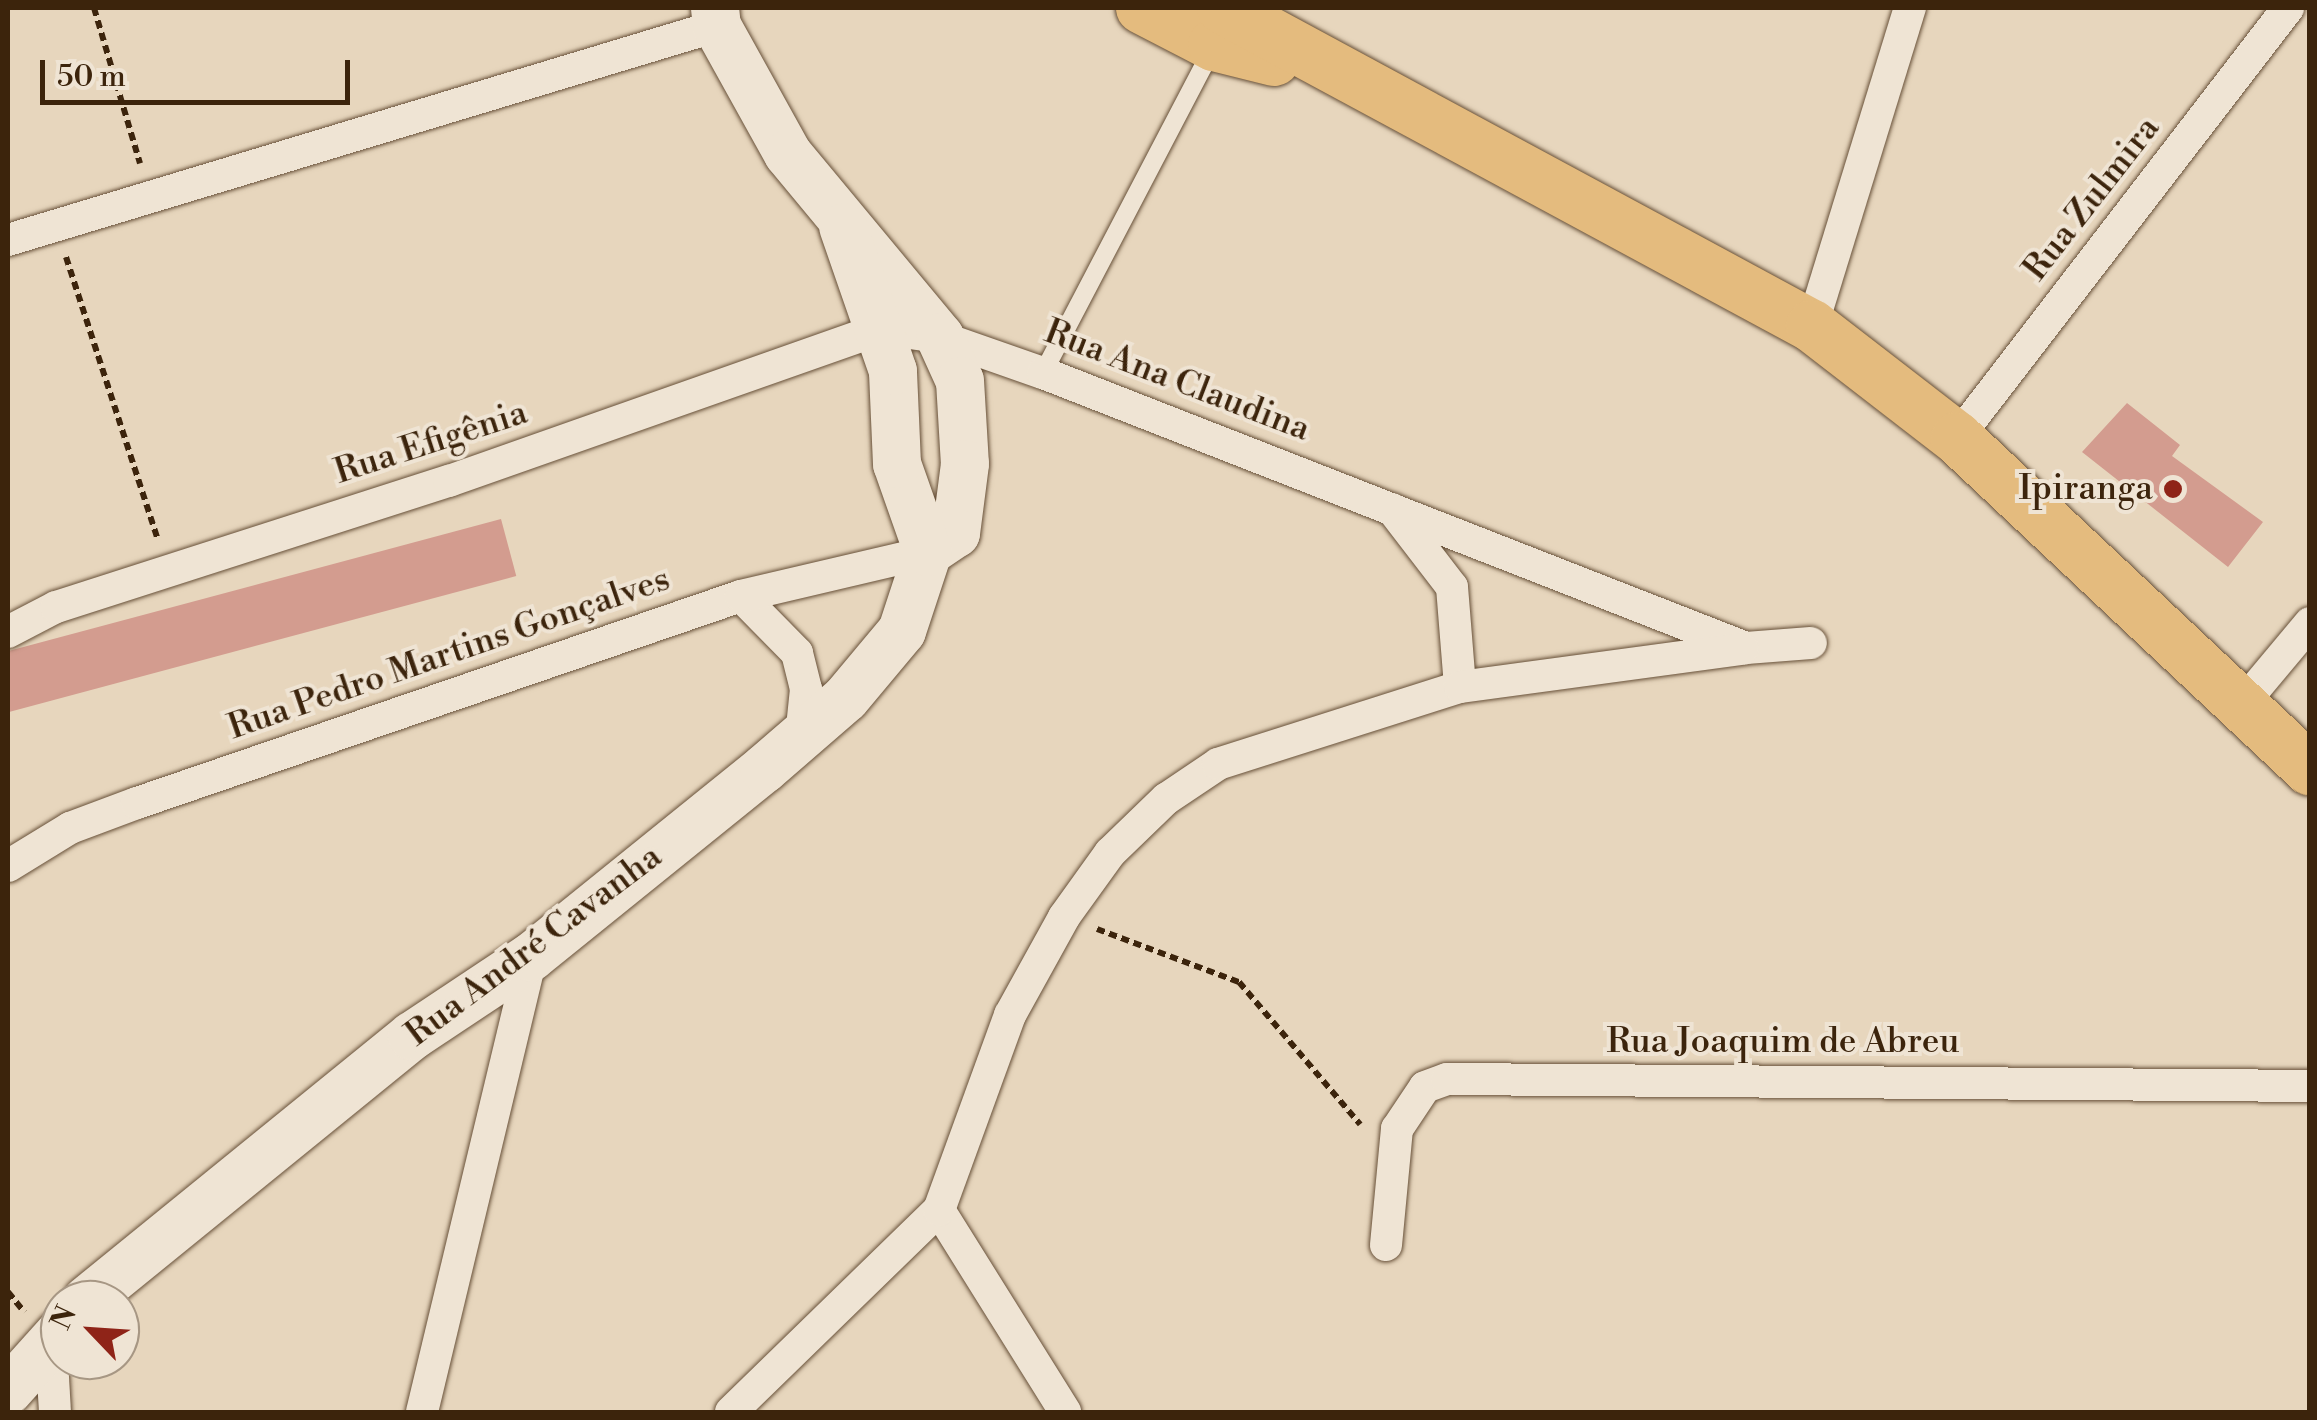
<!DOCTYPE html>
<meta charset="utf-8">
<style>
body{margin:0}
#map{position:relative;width:2317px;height:1420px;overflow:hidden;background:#e7d6bd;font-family:"Libre Bodoni",serif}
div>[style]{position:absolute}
.building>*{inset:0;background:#d39c8f;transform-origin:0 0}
.path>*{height:6px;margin-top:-3px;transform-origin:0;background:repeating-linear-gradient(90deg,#3c240c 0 8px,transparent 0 13px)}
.roads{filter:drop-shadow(0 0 2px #675038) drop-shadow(0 0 2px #675038)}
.lane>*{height:18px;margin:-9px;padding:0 9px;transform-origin:9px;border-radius:9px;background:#efe4d4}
.street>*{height:32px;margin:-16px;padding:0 16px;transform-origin:16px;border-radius:16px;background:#efe4d4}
.secondary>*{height:48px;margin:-24px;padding:0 24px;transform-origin:24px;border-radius:24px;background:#efe4d4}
.primary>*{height:52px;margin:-26px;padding:0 26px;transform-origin:26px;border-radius:26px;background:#e4bb7e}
.dots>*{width:28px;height:28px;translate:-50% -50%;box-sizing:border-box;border:5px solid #efe4d4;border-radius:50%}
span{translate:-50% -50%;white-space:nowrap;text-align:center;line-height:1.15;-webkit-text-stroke:8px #efe4d4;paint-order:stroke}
.street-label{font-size:35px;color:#3c240c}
.poi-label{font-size:35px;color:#3c240c}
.right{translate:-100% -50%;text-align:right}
.frame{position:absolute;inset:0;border:10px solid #3c240c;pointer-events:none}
.north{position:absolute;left:40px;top:1280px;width:100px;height:100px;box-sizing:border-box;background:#efe4d4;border:2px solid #a79784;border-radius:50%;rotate:295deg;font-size:28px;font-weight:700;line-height:40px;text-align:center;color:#3c240c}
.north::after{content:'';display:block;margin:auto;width:35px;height:45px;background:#8f2418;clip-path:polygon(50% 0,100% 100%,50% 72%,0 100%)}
.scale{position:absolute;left:40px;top:60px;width:310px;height:45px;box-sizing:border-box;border:5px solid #3c240c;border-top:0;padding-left:12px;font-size:30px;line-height:35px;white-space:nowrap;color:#3c240c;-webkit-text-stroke:8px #efe4d4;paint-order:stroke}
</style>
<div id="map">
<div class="building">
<div style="clip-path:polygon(2127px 403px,2180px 445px,2172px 456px,2263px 522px,2228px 567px,2082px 452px)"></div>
<div style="left:501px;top:519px;width:59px;height:528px;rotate:75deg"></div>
</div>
<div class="path">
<div style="left:94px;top:8px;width:162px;rotate:73.5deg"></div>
<div style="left:66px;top:257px;width:298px;rotate:72deg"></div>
<div style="left:1097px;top:929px;width:152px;rotate:20.5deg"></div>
<div style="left:1239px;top:982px;width:187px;rotate:49.6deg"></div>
<div style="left:8px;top:1292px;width:26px;rotate:51deg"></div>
</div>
<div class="roads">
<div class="lane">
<div style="left:1043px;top:373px;width:365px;rotate:-62.4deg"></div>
</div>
<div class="street">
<div style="left:8px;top:240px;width:741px;rotate:-16.8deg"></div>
<div style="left:1812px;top:326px;width:333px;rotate:-72.9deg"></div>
<div style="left:1957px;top:438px;width:543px;rotate:-52.41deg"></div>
<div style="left:1392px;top:509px;width:98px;rotate:52.4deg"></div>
<div style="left:1452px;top:587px;width:100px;rotate:85.4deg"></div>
<div style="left:741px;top:596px;width:80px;rotate:45.5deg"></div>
<div style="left:797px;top:653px;width:37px;rotate:76deg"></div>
<div style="left:806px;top:689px;width:48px;rotate:95.9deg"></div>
<div style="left:8px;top:632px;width:54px;rotate:-27.5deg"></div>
<div style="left:56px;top:607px;width:413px;rotate:-17.8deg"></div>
<div style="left:449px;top:481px;width:457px;rotate:-19.4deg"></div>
<div style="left:880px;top:329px;width:61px;rotate:7.6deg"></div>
<div style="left:940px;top:337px;width:109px;rotate:19.3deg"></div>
<div style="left:1043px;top:373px;width:755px;rotate:21.36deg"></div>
<div style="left:1746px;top:648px;width:65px;rotate:-4.4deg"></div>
<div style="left:2244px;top:702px;width:103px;rotate:-50.1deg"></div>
<div style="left:8px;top:866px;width:73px;rotate:-31.5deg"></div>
<div style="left:70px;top:828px;width:72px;rotate:-20.5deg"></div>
<div style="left:137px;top:803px;width:638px;rotate:-18.92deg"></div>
<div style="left:741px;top:596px;width:192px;rotate:-13.2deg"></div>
<div style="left:939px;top:1210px;width:238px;rotate:58deg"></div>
<div style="left:1386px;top:1245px;width:117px;rotate:-84.6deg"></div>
<div style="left:1397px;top:1129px;width:50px;rotate:-56.3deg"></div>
<div style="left:1425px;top:1087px;width:23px;rotate:-20deg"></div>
<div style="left:1447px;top:1079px;width:863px;rotate:0.46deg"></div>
<div style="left:51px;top:1343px;width:69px;rotate:86.7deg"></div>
<div style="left:422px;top:1412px;width:468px;rotate:-76.5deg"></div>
<div style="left:731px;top:1412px;width:290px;rotate:-44.2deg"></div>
<div style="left:939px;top:1210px;width:208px;rotate:-70deg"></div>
<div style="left:1010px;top:1015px;width:112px;rotate:-61.1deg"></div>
<div style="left:1064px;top:917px;width:79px;rotate:-54.3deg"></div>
<div style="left:1110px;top:853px;width:78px;rotate:-44deg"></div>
<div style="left:1166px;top:799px;width:63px;rotate:-33.9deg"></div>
<div style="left:1218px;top:764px;width:254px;rotate:-17.7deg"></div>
<div style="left:1460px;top:687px;width:285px;rotate:-7.7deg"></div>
</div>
<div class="secondary">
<div style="left:715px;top:8px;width:18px;rotate:84deg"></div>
<div style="left:717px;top:26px;width:146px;rotate:61deg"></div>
<div style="left:788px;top:154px;width:238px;rotate:50.3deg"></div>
<div style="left:940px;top:337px;width:48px;rotate:65.6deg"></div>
<div style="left:960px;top:381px;width:83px;rotate:86.6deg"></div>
<div style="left:965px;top:464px;width:70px;rotate:97.4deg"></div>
<div style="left:956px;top:533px;width:34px;rotate:146deg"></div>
<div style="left:87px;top:1300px;width:419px;rotate:-39.1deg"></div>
<div style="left:412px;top:1036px;width:143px;rotate:-33.6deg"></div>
<div style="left:531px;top:957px;width:299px;rotate:-38.9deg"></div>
<div style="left:764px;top:769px;width:108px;rotate:-40.9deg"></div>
<div style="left:846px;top:698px;width:87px;rotate:-50.1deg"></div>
<div style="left:902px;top:631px;width:83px;rotate:-71.8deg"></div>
<div style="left:928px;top:552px;width:93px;rotate:-109.4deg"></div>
<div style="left:897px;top:464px;width:93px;rotate:-92.5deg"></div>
<div style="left:893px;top:371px;width:152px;rotate:-109.1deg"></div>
<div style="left:8px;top:1391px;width:78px;rotate:-48.1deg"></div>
</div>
<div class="primary">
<div style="left:1142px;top:8px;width:81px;rotate:27.2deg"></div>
<div style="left:1214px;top:45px;width:62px;rotate:14deg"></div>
<div style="left:1223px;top:8px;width:669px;rotate:28.36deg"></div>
<div style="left:1812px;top:326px;width:183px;rotate:37.7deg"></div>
<div style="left:1957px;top:438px;width:484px;rotate:43.2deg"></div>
</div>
</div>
<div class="dots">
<div style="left:2173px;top:489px;background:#8f2418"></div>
</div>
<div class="street-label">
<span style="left:2092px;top:199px;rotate:-52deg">Rua Zulmira</span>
<span style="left:1177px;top:381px;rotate:21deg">Rua Ana Claudina</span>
<span style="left:431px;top:443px;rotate:-18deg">Rua Efigênia</span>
<span style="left:449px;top:654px;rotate:-19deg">Rua Pedro Martins Gonçalves</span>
<span style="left:534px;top:946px;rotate:-37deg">Rua André Cavanha</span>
<span style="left:1783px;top:1042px">Rua Joaquim de Abreu</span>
</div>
<div class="poi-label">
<span class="right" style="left:2153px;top:489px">Ipiranga</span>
</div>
<div class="frame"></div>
<div class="north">N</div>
<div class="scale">50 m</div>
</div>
